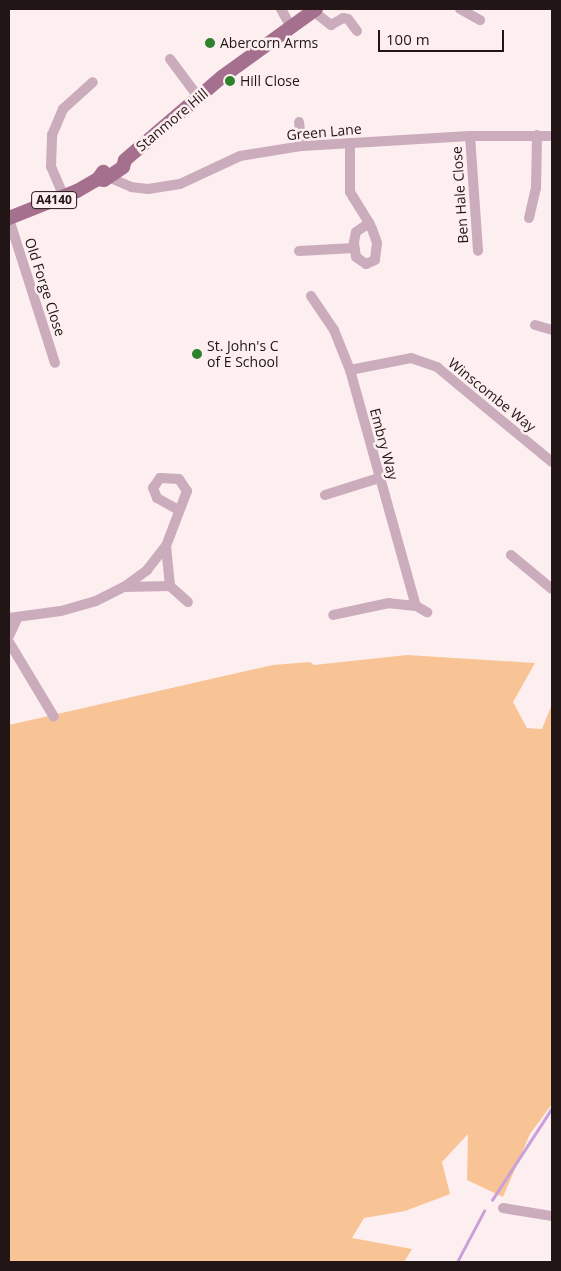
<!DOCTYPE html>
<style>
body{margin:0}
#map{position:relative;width:561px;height:1271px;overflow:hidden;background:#fdeef0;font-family:"Open Sans",sans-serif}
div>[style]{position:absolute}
.green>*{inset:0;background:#f8c495}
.stream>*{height:2.5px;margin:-1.25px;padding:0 1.25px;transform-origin:1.25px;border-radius:1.25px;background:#cb9fd8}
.minor>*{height:10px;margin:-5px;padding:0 5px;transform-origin:5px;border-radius:5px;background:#caacbc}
.major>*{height:14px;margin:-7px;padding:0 7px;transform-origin:7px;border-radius:7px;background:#a5708e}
.dots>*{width:14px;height:14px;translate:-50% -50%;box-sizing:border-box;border:2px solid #fdeef0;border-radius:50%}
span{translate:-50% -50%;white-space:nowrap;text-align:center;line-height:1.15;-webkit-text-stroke:5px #fdeef0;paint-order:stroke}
.shield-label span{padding:1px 4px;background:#fdeef0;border:1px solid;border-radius:4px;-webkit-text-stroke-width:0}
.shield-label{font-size:12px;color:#211516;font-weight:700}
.poi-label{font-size:14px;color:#211516}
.left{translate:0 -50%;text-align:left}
.street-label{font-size:14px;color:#211516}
.frame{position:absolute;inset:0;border:10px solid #211516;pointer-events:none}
.scale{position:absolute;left:378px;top:30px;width:126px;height:22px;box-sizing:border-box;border:2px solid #211516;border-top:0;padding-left:6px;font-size:15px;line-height:18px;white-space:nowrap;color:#211516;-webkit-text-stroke:4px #fdeef0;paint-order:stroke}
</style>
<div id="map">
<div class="green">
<div style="clip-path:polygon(407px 655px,535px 663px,513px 702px,527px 728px,542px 729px,552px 704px,552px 1104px,530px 1134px,503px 1197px,467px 1180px,468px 1134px,442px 1162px,450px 1194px,405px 1211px,364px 1218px,352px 1238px,412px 1249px,404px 1262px,9px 1262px,9px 725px,273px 665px,310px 662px,314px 665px)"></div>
</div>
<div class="stream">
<div style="left:492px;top:1200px;width:110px;rotate:-56.9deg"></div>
<div style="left:457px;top:1262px;width:58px;rotate:-62.1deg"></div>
</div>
<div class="minor">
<div style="left:281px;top:9px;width:21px;rotate:61deg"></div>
<div style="left:460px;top:9px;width:23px;rotate:29deg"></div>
<div style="left:313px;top:11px;width:23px;rotate:38deg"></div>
<div style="left:331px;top:25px;width:14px;rotate:-30deg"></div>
<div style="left:343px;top:18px;width:5px;rotate:11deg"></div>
<div style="left:348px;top:19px;width:15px;rotate:53deg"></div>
<div style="left:170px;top:59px;width:49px;rotate:53.4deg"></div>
<div style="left:299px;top:122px;width:24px;rotate:83deg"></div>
<div style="left:470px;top:136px;width:115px;rotate:86deg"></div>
<div style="left:350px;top:143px;width:49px;rotate:90deg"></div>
<div style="left:350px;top:192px;width:6px;rotate:59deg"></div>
<div style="left:353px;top:197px;width:31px;rotate:58deg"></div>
<div style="left:369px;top:223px;width:7px;rotate:63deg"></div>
<div style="left:372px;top:229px;width:15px;rotate:70deg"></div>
<div style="left:377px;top:243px;width:17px;rotate:97deg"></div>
<div style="left:375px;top:260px;width:10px;rotate:156deg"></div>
<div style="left:366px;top:264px;width:12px;rotate:-145deg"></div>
<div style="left:356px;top:257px;width:15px;rotate:-98deg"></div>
<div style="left:354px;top:242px;width:10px;rotate:-79deg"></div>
<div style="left:356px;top:232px;width:16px;rotate:-35deg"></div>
<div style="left:108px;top:177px;width:25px;rotate:23deg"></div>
<div style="left:131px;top:187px;width:17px;rotate:7deg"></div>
<div style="left:148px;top:189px;width:32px;rotate:-9deg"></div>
<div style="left:180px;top:184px;width:66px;rotate:-25deg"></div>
<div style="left:240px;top:156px;width:63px;rotate:-9.2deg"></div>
<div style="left:302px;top:146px;width:168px;rotate:-3.4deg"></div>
<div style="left:470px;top:136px;width:82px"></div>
<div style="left:64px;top:197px;width:33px;rotate:-113deg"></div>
<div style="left:51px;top:167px;width:32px;rotate:-88deg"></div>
<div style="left:52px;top:135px;width:28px;rotate:-67deg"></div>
<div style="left:63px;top:109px;width:40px;rotate:-42deg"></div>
<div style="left:529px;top:218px;width:31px;rotate:-77deg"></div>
<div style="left:536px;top:188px;width:53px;rotate:-88.9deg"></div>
<div style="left:9px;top:219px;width:151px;rotate:72.3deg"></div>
<div style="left:299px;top:251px;width:55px;rotate:-3.1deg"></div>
<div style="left:311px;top:296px;width:41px;rotate:55.9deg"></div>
<div style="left:334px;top:330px;width:43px;rotate:68.2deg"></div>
<div style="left:350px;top:370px;width:245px;rotate:74.4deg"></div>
<div style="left:416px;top:606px;width:27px;rotate:-174deg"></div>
<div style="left:389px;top:603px;width:57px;rotate:167.9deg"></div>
<div style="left:535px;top:325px;width:18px;rotate:16deg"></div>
<div style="left:350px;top:370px;width:62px;rotate:-11.1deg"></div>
<div style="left:411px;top:358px;width:28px;rotate:19deg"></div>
<div style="left:437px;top:367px;width:149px;rotate:39.6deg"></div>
<div style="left:325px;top:495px;width:57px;rotate:-17.5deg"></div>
<div style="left:166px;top:546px;width:40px;rotate:84.3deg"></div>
<div style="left:511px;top:555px;width:53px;rotate:39.7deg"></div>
<div style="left:124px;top:587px;width:46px;rotate:-1.2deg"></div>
<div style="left:170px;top:586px;width:24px;rotate:42deg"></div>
<div style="left:416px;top:606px;width:13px;rotate:29deg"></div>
<div style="left:9px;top:618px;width:52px;rotate:-7.7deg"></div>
<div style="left:61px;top:611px;width:36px;rotate:-16deg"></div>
<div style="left:96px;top:601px;width:31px;rotate:-27deg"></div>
<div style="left:124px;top:587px;width:29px;rotate:-36deg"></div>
<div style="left:147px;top:570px;width:31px;rotate:-52deg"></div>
<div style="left:166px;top:546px;width:59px;rotate:-69.1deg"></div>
<div style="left:187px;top:491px;width:14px;rotate:-124deg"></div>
<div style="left:179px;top:479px;width:19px;rotate:-177deg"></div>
<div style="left:160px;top:478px;width:12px;rotate:125deg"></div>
<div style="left:153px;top:488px;width:11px;rotate:68deg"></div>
<div style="left:157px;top:498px;width:25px;rotate:29deg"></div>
<div style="left:9px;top:636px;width:19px;rotate:-65deg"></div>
<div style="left:9px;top:642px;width:87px;rotate:59deg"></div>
<div style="left:503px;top:1208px;width:50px;rotate:9.3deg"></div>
</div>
<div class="major">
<div style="left:98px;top:179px;width:6px;rotate:9deg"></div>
<div style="left:104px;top:180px;width:23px;rotate:-34deg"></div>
<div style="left:123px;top:167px;width:7px;rotate:-74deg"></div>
<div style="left:125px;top:160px;width:128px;rotate:-40.6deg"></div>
<div style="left:222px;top:77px;width:116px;rotate:-35.9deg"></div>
<div style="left:9px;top:218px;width:73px;rotate:-21.7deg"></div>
<div style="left:77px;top:191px;width:24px;rotate:-30deg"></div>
<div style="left:98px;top:179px;width:9px;rotate:-54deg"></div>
</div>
<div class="dots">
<div style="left:210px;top:43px;background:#2e812d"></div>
<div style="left:230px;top:81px;background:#2e812d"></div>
<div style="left:197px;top:354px;background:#2e812d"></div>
</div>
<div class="shield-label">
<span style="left:54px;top:200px">A4140</span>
</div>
<div class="poi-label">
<span class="left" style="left:220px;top:43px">Abercorn Arms</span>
<span class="left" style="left:240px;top:81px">Hill Close</span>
<span class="left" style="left:207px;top:354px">St. John's C<br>of E School</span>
</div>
<div class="street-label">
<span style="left:172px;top:120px;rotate:-40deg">Stanmore Hill</span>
<span style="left:324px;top:132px;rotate:-5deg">Green Lane</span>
<span style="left:460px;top:195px;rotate:-94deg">Ben Hale Close</span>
<span style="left:45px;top:287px;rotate:72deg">Old Forge Close</span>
<span style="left:492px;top:395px;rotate:39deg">Winscombe Way</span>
<span style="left:384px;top:444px;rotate:75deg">Embry Way</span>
</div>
<div class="frame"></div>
<div class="scale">100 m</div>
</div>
